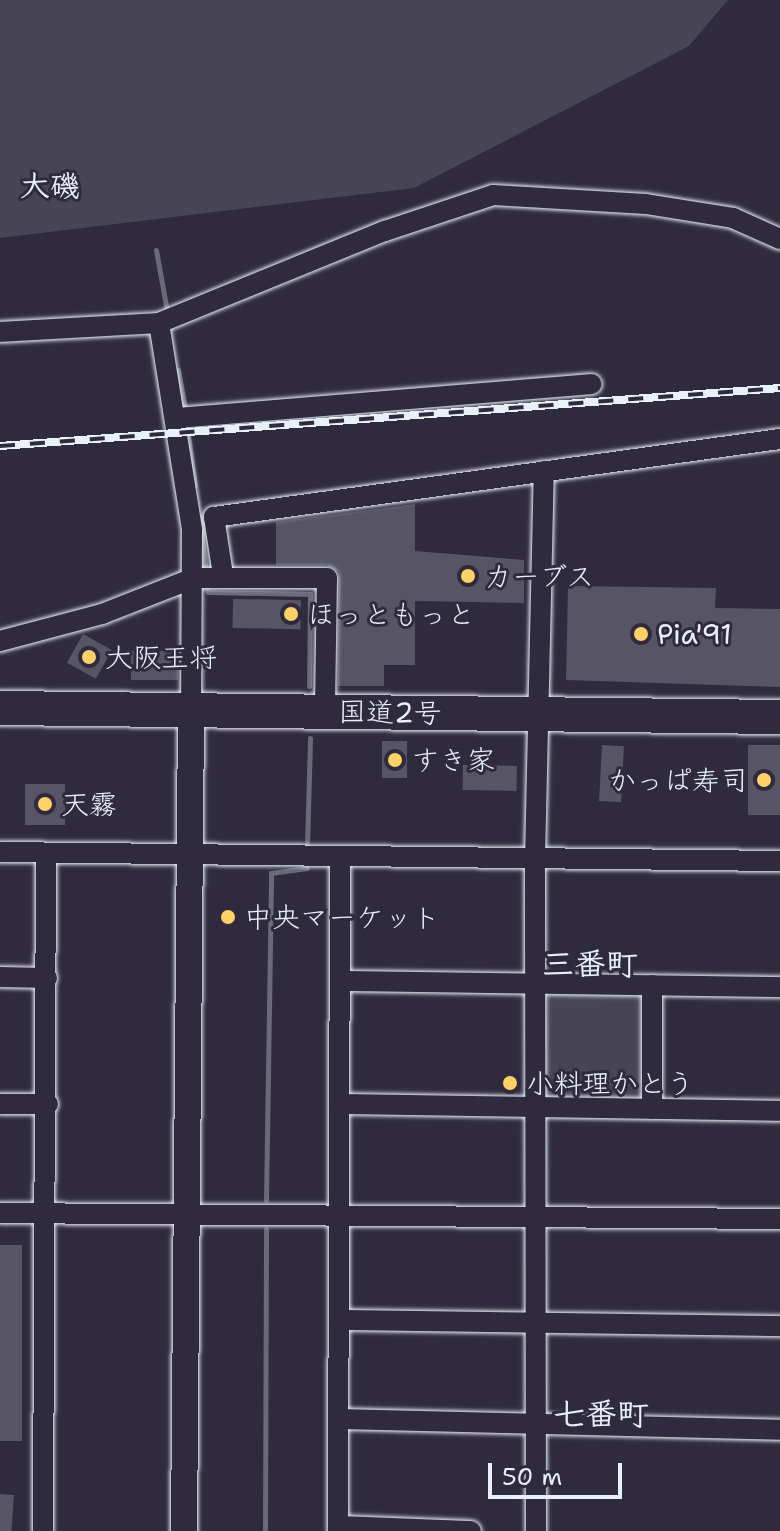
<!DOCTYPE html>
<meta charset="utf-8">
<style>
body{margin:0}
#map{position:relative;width:780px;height:1531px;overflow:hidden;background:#2f2a3d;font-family:"Shantell Sans","Klee One",sans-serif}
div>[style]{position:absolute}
.green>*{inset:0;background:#464455;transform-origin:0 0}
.stream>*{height:5px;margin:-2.5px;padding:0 2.5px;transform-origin:2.5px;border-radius:2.5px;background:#696978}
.building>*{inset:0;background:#575565;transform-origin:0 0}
.roads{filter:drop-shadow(0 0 2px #e8f1f8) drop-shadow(0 0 2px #e8f1f8)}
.minor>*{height:20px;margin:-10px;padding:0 10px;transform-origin:10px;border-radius:10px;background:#2f2a3d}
.tertiary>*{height:26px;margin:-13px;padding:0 13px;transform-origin:13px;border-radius:13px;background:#2f2a3d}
.trunk>*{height:34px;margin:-17px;padding:0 17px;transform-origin:17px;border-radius:17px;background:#2f2a3d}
.rail>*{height:8px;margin-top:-4px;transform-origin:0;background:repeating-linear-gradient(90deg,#2f2a3d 0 15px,#e8f1f8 0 30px);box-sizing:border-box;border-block:2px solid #e8f1f8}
.dots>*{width:22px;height:22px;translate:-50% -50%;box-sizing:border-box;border:4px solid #2f2a3d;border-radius:50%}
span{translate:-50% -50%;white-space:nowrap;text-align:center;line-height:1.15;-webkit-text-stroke:6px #2f2a3d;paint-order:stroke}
.poi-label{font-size:28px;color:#e8f1f8}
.left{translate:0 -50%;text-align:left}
.right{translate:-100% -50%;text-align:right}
.street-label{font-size:28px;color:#e8f1f8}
.neighbourhood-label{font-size:30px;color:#e8f1f8;font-weight:700}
.quarter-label{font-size:32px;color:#e8f1f8;font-weight:700}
.scale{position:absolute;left:488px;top:1463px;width:134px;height:36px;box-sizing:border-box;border:4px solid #e8f1f8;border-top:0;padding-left:10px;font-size:24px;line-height:28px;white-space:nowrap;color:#e8f1f8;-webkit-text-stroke:6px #2f2a3d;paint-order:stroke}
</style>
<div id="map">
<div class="green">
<div style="clip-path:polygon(0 0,728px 0,689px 46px,414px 188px,0 238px)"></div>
<div style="left:536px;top:984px;width:116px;height:123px"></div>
</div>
<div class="stream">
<div style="left:156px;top:250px;width:62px;rotate:79.8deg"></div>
<div style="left:178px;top:370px;width:44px;rotate:79.5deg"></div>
<div style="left:188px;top:435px;width:51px;rotate:82.2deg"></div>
<div style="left:201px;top:531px;width:42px;rotate:83.2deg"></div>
<div style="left:207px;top:583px;width:9px;rotate:84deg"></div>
<div style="left:208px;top:592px;width:102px;rotate:1.1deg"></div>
<div style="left:310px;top:594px;width:92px;rotate:90.6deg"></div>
<div style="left:307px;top:847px;width:109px;rotate:-88.4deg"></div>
<div style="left:266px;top:1200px;width:327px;rotate:-89.1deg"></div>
<div style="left:271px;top:873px;width:36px;rotate:-8deg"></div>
<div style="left:265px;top:1531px;width:302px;rotate:-89.8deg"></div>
</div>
<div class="building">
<div style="clip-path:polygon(415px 504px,415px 551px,524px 560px,524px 603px,415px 601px,415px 665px,384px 665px,384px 686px,338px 686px,339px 572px,327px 565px,276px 565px,276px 522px)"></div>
<div style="clip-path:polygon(568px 586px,716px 588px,715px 608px,780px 609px,780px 687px,566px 680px)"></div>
<div style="left:233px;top:599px;width:68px;height:29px;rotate:1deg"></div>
<div style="left:83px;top:634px;width:33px;height:33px;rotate:29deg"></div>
<div style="left:131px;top:651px;width:47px;height:29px"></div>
<div style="left:382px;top:741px;width:25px;height:37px"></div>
<div style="left:602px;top:745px;width:22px;height:56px;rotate:3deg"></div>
<div style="left:748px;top:745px;width:32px;height:70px"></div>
<div style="left:463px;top:765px;width:54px;height:25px;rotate:1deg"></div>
<div style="left:25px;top:784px;width:40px;height:41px"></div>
<div style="left:0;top:1245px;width:22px;height:196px"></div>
<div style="left:0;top:1494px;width:14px;height:37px;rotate:4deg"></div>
</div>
<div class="roads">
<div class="minor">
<div style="left:159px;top:323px;width:210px;rotate:80.9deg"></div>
<div style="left:192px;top:530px;width:180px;rotate:90.3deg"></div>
<div style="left:0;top:332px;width:159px;rotate:-3.2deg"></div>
<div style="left:159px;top:323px;width:244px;rotate:-22.2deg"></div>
<div style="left:385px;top:231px;width:114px;rotate:-18.4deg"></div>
<div style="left:493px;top:195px;width:153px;rotate:3.4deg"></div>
<div style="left:646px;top:204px;width:88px;rotate:9.1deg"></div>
<div style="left:733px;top:218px;width:51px;rotate:24.1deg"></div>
<div style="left:178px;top:418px;width:415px;rotate:-4.7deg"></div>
<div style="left:223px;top:575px;width:59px;rotate:-98.8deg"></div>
<div style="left:214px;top:517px;width:571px;rotate:-7.85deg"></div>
<div style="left:0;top:641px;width:106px;rotate:-14.8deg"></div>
<div style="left:102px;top:614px;width:99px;rotate:-21.4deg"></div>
<div style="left:194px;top:578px;width:133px"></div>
<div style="left:327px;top:578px;width:133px;rotate:90.9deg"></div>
<div style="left:0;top:852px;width:780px;rotate:0.66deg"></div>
<div style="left:0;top:977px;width:47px;rotate:1.2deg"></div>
<div style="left:340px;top:981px;width:440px;rotate:0.8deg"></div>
<div style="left:0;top:1104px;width:48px"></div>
<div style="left:339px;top:1104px;width:441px;rotate:0.9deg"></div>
<div style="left:652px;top:1109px;width:124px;rotate:-90deg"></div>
<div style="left:0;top:1213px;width:780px;rotate:0.44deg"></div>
<div style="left:339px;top:1320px;width:441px;rotate:0.8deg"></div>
<div style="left:339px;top:1419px;width:441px;rotate:1.4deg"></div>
<div style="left:338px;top:1526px;width:133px;rotate:2.2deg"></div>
<div style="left:43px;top:1531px;width:678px;rotate:-89.75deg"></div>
<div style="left:338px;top:1531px;width:675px;rotate:-89.83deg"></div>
<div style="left:536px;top:1531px;width:672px;rotate:-90.09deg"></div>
<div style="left:535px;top:859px;width:388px;rotate:-88.7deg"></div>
</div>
<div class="tertiary">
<div style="left:184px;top:1531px;width:821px;rotate:-89.51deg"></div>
</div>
<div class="trunk">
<div style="left:0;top:708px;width:780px;rotate:0.66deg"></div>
</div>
</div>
<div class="rail">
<div style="left:0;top:446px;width:782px;rotate:-4.25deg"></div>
</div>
<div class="dots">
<div style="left:468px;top:576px;background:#ffd166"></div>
<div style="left:291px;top:614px;background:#ffd166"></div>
<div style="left:641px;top:634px;background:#ffd166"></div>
<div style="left:89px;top:657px;background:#ffd166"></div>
<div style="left:395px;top:760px;background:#ffd166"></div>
<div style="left:764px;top:780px;background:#ffd166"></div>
<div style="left:45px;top:804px;background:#ffd166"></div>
<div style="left:228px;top:917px;background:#ffd166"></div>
<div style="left:510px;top:1083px;background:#ffd166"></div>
</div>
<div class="poi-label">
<span class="left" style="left:484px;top:576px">カーブス</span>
<span class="left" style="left:307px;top:614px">ほっともっと</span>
<span class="left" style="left:657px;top:634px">Pia'91</span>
<span class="left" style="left:105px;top:657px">大阪王将</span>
<span class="left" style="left:411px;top:760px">すき家</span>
<span class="right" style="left:748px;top:780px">かっぱ寿司</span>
<span class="left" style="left:61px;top:804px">天霧</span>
<span class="left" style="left:244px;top:917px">中央マーケット</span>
<span class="left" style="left:526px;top:1083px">小料理かとう</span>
</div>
<div class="street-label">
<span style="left:390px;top:712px;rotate:1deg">国道2号</span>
</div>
<div class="neighbourhood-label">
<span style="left:50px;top:186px">大磯</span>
</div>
<div class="quarter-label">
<span style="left:590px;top:964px">三番町</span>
<span style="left:601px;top:1414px">七番町</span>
</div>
<div class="scale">50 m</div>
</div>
